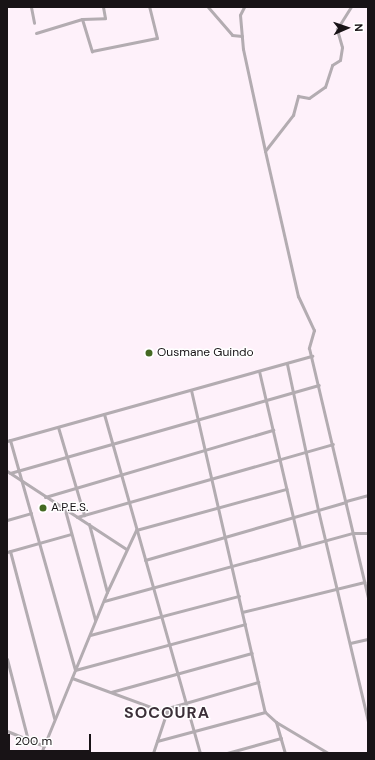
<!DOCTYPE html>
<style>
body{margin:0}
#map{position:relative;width:375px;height:760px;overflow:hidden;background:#fef1fa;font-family:"DM Sans",sans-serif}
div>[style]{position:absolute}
.street>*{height:3px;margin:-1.5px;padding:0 1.5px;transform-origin:1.5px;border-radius:1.5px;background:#b3acb1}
.dots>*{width:11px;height:11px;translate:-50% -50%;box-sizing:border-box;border:2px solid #fff;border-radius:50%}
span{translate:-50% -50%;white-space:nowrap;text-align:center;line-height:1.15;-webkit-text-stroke:3px #fff;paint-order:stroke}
.poi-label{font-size:12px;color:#181316}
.left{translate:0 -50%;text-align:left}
.district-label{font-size:16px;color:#3c3039;font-weight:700;letter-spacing:1px}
.frame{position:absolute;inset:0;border:8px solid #181316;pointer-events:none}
.north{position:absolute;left:327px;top:8px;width:40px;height:40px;-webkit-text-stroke:3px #fff;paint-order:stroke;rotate:88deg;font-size:11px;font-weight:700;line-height:16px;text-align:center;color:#181316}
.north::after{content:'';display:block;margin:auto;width:14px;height:18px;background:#181316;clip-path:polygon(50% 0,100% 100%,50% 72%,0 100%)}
.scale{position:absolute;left:8px;top:734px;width:83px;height:18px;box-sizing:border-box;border:2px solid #181316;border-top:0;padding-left:5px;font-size:12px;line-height:14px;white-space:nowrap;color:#181316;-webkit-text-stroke:3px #fff;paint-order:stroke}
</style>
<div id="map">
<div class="street">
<div style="left:31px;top:7px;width:16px;rotate:79deg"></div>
<div style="left:208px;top:7px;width:37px;rotate:49deg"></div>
<div style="left:232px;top:35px;width:10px;rotate:6deg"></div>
<div style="left:244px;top:7px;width:9px;rotate:117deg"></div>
<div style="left:240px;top:15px;width:34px;rotate:85deg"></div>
<div style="left:243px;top:49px;width:104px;rotate:77.8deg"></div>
<div style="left:265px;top:151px;width:149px;rotate:77.2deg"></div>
<div style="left:298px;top:296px;width:38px;rotate:65deg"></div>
<div style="left:314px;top:330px;width:19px;rotate:106deg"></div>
<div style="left:309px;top:348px;width:257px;rotate:76.7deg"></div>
<div style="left:82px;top:19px;width:23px;rotate:-2deg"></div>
<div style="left:105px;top:18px;width:11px;rotate:-100deg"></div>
<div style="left:36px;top:33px;width:48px;rotate:-16.9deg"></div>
<div style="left:82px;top:19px;width:34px;rotate:73deg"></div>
<div style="left:92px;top:51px;width:66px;rotate:-11.3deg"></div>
<div style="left:157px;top:38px;width:32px;rotate:-104deg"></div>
<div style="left:265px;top:151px;width:46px;rotate:-52.1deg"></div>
<div style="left:293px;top:115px;width:20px;rotate:-75deg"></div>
<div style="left:298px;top:96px;width:11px;rotate:10deg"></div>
<div style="left:309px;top:98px;width:19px;rotate:-35deg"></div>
<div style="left:325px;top:87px;width:23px;rotate:-72deg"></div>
<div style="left:332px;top:65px;width:9px;rotate:-32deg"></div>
<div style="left:340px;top:60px;width:13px;rotate:-81deg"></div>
<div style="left:342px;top:47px;width:19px;rotate:-106deg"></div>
<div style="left:337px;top:29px;width:26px;rotate:-58deg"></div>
<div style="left:287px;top:364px;width:149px;rotate:78deg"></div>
<div style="left:318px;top:510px;width:217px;rotate:76.7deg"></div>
<div style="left:259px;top:371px;width:181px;rotate:76.9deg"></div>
<div style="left:191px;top:390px;width:330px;rotate:77.1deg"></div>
<div style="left:265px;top:712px;width:15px;rotate:42deg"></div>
<div style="left:276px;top:722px;width:61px;rotate:30.8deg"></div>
<div style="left:104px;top:414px;width:352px;rotate:74.2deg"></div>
<div style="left:58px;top:427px;width:92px;rotate:73.5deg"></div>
<div style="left:10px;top:440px;width:239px;rotate:74.2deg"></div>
<div style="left:75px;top:670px;width:176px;rotate:-15.1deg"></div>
<div style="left:7px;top:441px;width:317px;rotate:-15.6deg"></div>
<div style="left:7px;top:471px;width:142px;rotate:33.2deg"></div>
<div style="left:10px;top:473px;width:321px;rotate:-15.9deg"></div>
<div style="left:45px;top:497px;width:238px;rotate:-16.4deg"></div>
<div style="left:346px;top:501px;width:23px;rotate:-15deg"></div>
<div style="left:65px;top:510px;width:114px;rotate:74.7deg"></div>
<div style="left:77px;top:517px;width:266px;rotate:-15.9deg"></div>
<div style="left:7px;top:520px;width:25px;rotate:-16deg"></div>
<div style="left:89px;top:524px;width:70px;rotate:75.2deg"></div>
<div style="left:10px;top:551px;width:173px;rotate:75.2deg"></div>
<div style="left:7px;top:552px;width:66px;rotate:-15.7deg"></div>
<div style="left:145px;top:560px;width:209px;rotate:-16.1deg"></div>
<div style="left:104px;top:601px;width:258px;rotate:-15.3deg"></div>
<div style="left:353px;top:533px;width:15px"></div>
<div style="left:242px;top:612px;width:126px;rotate:-13.8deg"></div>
<div style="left:90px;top:635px;width:154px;rotate:-14.7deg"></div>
<div style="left:350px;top:643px;width:18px;rotate:-13deg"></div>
<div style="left:7px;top:659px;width:84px;rotate:75.5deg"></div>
<div style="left:72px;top:678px;width:101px;rotate:20.2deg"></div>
<div style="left:111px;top:692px;width:146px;rotate:-15.5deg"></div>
<div style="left:276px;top:722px;width:32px;rotate:74deg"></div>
<div style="left:7px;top:731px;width:40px;rotate:22deg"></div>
<div style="left:157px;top:741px;width:112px;rotate:-15deg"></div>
<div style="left:41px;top:753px;width:174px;rotate:-67.7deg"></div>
<div style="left:107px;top:592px;width:68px;rotate:-64.9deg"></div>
<div style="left:136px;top:530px;width:156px;rotate:-15.3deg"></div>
<div style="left:153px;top:753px;width:47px;rotate:-71.6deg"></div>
<div style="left:168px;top:708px;width:94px;rotate:-16.1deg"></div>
<div style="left:227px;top:753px;width:56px;rotate:-15.5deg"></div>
</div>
<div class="dots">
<div style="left:149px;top:353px;background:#446922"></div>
<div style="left:43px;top:508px;background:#446922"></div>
</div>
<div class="poi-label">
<span class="left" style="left:157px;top:353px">Ousmane Guindo</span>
<span class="left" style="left:51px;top:508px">A.P.E.S.</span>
</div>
<div class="district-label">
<span style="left:167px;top:713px">SOCOURA</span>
</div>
<div class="frame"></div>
<div class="north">N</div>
<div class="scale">200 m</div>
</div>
